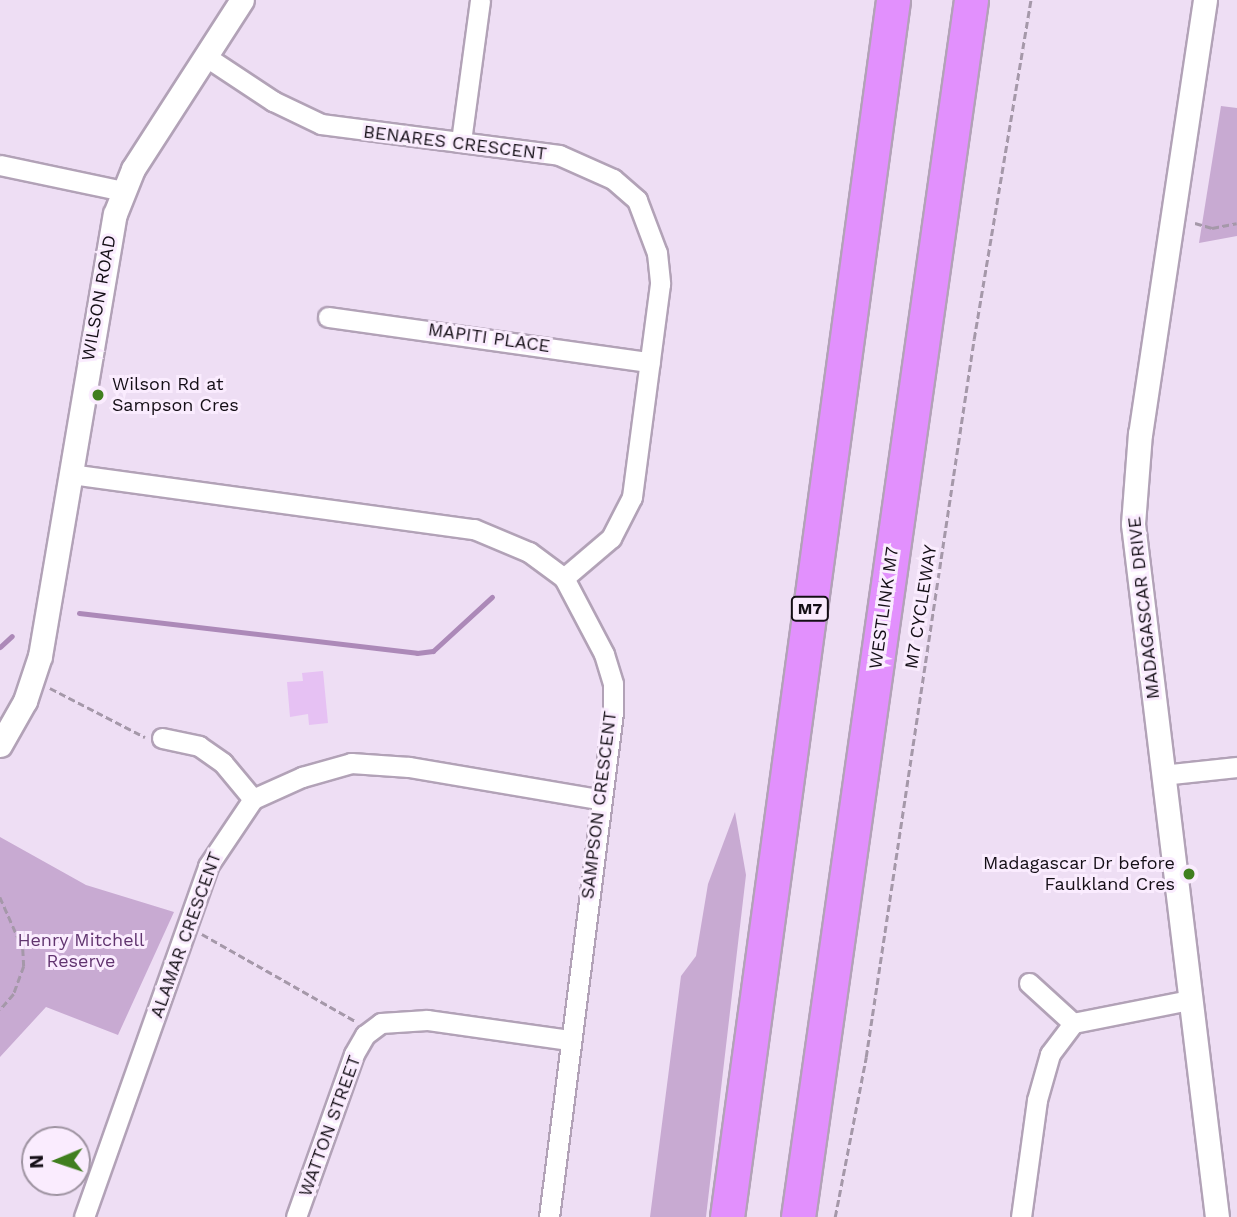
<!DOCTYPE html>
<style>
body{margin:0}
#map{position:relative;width:1237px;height:1217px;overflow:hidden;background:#eedef4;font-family:"Work Sans",sans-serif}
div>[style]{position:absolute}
.green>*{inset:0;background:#c8aad2}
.stream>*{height:5px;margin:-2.5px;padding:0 2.5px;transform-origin:2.5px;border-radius:2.5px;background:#ac89b8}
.building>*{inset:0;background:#e6c1f3}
.path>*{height:2.5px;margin-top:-1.25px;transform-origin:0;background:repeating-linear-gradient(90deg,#a598a9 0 7px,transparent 0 10.5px)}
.roads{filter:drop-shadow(2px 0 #b2a2b7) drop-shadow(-2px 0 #b2a2b7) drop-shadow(0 2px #b2a2b7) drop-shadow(0 -2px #b2a2b7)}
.minor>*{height:19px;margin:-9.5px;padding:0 9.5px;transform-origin:9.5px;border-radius:9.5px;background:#fff}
.tertiary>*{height:23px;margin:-11.5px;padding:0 11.5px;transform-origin:11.5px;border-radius:11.5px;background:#fff}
.motorway>*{height:33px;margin:-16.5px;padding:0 16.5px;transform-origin:16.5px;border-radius:16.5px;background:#e290fd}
.dots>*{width:19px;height:19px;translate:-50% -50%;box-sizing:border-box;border:4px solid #faecfe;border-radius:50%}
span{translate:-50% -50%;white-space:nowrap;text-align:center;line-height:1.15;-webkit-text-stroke:6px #faecfe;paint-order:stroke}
.shield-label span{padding:2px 5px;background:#faecfe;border:2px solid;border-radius:5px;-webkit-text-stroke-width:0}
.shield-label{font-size:16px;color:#140e16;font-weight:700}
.street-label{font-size:18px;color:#140e16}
.poi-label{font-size:18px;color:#140e16}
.left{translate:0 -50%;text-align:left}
.right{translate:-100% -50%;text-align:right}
.park-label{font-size:18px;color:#61346f}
.north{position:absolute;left:21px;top:1126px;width:70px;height:70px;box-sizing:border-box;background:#faecfe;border:2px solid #9e93a1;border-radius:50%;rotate:268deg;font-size:19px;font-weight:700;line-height:28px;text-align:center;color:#140e16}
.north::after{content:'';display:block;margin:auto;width:24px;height:32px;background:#407f1f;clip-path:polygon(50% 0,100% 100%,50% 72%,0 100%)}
</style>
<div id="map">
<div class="green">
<i style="clip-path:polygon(1221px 106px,1237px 108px,1237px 236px,1199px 243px)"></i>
<i style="clip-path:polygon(735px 812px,746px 875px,706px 1217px,650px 1217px,681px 976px,696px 956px,708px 884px)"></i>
<i style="clip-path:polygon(0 837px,86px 885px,174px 912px,118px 1035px,46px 1007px,0 1057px)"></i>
</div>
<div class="stream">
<i style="left:79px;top:613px;width:340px;rotate:6.7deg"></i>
<i style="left:417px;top:653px;width:16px;rotate:-7deg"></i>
<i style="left:433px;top:651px;width:80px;rotate:-42.5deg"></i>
<i style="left:0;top:647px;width:16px;rotate:-43deg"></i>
</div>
<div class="building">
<i style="clip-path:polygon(323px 671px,328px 723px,309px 725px,308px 714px,290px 717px,287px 682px,303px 681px,302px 673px)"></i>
</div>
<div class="path">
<i style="left:1195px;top:223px;width:18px;rotate:16deg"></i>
<i style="left:1212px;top:228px;width:25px;rotate:-11deg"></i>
<i style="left:50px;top:688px;width:107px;rotate:27.3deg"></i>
<i style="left:0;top:897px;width:57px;rotate:66.1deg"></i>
<i style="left:23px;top:949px;width:17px;rotate:87deg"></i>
<i style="left:24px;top:966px;width:30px;rotate:110deg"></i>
<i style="left:14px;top:994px;width:21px;rotate:131deg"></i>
<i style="left:202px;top:934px;width:176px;rotate:29.6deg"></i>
<i style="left:835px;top:1217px;width:163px;rotate:-79deg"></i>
<i style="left:866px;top:1057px;width:726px;rotate:-81.45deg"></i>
<i style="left:974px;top:339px;width:344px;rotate:-80.5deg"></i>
</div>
<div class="roads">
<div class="minor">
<i style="left:205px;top:56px;width:82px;rotate:33.5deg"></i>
<i style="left:273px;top:101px;width:53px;rotate:25.6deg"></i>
<i style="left:321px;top:124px;width:240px;rotate:7.4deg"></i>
<i style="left:559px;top:155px;width:59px;rotate:24deg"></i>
<i style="left:613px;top:179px;width:32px;rotate:41deg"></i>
<i style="left:637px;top:200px;width:57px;rotate:69.3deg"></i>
<i style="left:657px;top:253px;width:31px;rotate:84deg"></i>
<i style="left:660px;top:284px;width:215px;rotate:97.5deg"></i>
<i style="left:632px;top:497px;width:46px;rotate:117.1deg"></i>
<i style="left:611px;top:538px;width:62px;rotate:139.6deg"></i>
<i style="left:461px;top:141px;width:142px;rotate:-82.3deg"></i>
<i style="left:0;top:165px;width:126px;rotate:11.9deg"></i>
<i style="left:328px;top:317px;width:325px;rotate:8deg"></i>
<i style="left:70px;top:474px;width:408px;rotate:7.8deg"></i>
<i style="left:474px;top:529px;width:60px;rotate:22.7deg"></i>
<i style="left:529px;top:552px;width:44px;rotate:36.6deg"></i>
<i style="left:564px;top:578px;width:86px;rotate:62.2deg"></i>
<i style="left:604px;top:654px;width:31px;rotate:73deg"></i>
<i style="left:613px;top:684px;width:28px;rotate:90deg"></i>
<i style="left:613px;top:712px;width:509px;rotate:97.22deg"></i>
<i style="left:162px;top:738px;width:38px;rotate:12deg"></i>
<i style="left:199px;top:746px;width:29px;rotate:35deg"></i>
<i style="left:223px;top:763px;width:47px;rotate:50.2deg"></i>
<i style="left:1162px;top:775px;width:75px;rotate:-6.1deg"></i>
<i style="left:1029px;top:983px;width:59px;rotate:42.3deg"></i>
<i style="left:84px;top:1217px;width:372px;rotate:-70.5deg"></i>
<i style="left:208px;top:866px;width:81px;rotate:-56.1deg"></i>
<i style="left:253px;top:799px;width:54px;rotate:-24.2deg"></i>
<i style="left:302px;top:777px;width:51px;rotate:-15.9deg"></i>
<i style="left:351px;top:763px;width:58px;rotate:3.9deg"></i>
<i style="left:409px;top:767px;width:193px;rotate:9.6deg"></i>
<i style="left:296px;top:1217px;width:173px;rotate:-70.4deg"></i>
<i style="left:354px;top:1054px;width:22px;rotate:-60deg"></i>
<i style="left:365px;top:1035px;width:20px;rotate:-37deg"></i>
<i style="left:381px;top:1023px;width:46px;rotate:-3.7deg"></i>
<i style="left:427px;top:1020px;width:143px;rotate:8deg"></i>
<i style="left:1021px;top:1217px;width:118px;rotate:-82.2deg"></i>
<i style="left:1037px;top:1100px;width:48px;rotate:-74.2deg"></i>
<i style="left:1050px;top:1054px;width:39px;rotate:-53deg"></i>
<i style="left:1073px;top:1023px;width:118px;rotate:-11.2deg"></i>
</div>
<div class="tertiary">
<i style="left:1205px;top:0;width:438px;rotate:98.5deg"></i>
<i style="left:1140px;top:433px;width:91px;rotate:94.4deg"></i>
<i style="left:1133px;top:524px;width:698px;rotate:83.09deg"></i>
<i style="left:0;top:745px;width:51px;rotate:-60.4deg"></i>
<i style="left:25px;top:701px;width:47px;rotate:-71.6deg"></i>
<i style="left:40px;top:656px;width:448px;rotate:-80.4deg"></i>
<i style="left:115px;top:214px;width:48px;rotate:-68.2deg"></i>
<i style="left:133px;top:169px;width:201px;rotate:-57.2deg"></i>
</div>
<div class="motorway">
<i style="left:727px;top:1217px;width:1228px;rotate:-82.23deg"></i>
<i style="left:798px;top:1217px;width:1229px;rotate:-81.91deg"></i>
</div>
</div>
<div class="dots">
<i style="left:98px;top:395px;background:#407f1f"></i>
<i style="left:1189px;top:874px;background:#407f1f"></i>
</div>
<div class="shield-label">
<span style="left:810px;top:609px">M7</span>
</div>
<div class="street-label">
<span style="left:455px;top:143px;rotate:7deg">BENARES CRESCENT</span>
<span style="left:99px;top:298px;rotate:-80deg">WILSON ROAD</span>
<span style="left:489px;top:338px;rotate:8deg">MAPITI PLACE</span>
<span style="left:921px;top:607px;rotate:-81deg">M7 CYCLEWAY</span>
<span style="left:884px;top:608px;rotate:-82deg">WESTLINK M7</span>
<span style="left:1144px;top:608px;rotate:-96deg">MADAGASCAR DRIVE</span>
<span style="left:599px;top:805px;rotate:-83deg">SAMPSON CRESCENT</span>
<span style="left:186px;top:935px;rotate:-70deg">ALAMAR CRESCENT</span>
<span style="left:330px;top:1126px;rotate:-70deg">WATTON STREET</span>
</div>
<div class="poi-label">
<span class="left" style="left:112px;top:395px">Wilson Rd at<br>Sampson Cres</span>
<span class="right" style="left:1175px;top:874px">Madagascar Dr before<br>Faulkland Cres</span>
</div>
<div class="park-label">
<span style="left:81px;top:951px">Henry Mitchell<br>Reserve</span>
</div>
<div class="north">N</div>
</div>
